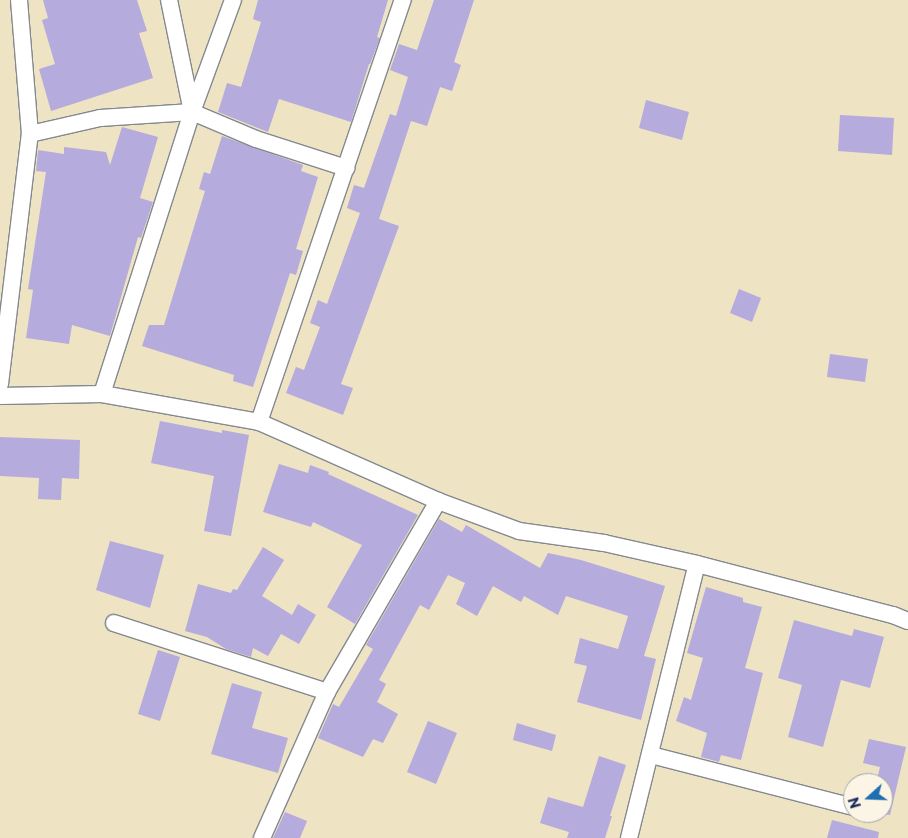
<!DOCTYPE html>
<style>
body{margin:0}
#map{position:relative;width:908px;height:838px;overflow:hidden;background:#eee3c3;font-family:"Playpen Sans",sans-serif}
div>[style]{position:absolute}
.building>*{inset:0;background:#b5abdc}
.roads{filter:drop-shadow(1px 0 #848990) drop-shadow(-1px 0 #848990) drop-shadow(0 1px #848990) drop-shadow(0 -1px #848990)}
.street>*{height:16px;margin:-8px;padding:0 8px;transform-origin:8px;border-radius:8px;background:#fff}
span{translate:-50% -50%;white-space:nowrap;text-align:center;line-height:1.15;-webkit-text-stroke:4px #fcf5e5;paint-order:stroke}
.north{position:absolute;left:843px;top:773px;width:50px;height:50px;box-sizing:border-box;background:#fcf5e5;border:1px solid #a2a6af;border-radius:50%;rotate:250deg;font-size:14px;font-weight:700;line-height:20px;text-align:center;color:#1b2f5e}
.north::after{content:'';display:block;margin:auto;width:18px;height:22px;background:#1f6fb2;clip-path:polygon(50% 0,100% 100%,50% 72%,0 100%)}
</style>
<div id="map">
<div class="building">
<i style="clip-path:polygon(43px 0,137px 0,147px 31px,139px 33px,153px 78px,51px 111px,39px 69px,55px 64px,42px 20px,48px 18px)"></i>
<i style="clip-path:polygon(258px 0,388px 0,377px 37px,380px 38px,370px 64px,369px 64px,351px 122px,279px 99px,268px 132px,218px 112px,227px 83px,241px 87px,261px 22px,253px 19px)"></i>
<i style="clip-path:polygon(434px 0,474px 0,454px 62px,461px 65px,452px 91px,440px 87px,427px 126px,411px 121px,379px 219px,399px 226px,341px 384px,353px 388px,343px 415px,286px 393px,296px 367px,304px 370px,320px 327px,310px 323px,318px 300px,327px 304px,360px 213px,347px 208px,354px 185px,364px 188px,390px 114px,396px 116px,408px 77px,390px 70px,399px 44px,417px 50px)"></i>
<i style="clip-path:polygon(646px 100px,689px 112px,682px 140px,639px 128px)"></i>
<i style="clip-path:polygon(840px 115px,894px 118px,892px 155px,838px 151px)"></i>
<i style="clip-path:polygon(122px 127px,158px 137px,140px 198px,153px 202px,141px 238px,138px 237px,110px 336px,72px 325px,69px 344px,26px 338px,33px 290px,28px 289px,46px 172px,36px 171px,38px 150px,64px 154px,64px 147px,106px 152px,110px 165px)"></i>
<i style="clip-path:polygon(222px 136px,303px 165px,301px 171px,318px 177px,296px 249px,303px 251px,296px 275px,290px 273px,253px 387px,233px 381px,234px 375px,142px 346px,149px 325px,164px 325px,205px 191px,199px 189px,204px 172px,210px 174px)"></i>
<i style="clip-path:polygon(739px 289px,761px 298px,752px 322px,730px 313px)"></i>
<i style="clip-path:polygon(830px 354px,868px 359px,865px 382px,827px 377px)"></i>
<i style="clip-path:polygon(160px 421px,222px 433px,222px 430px,249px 435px,231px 536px,204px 531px,214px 476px,151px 463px)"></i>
<i style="clip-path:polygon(0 437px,80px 440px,79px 479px,62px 478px,61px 500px,38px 499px,39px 478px,0 476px)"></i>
<i style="clip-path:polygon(279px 464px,308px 473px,310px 465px,329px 472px,328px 474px,418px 515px,355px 624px,327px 607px,362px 545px,313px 522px,311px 527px,263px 512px)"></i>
<i style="clip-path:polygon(439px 519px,462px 532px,466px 525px,540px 568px,548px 553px,581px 560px,665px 586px,644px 656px,656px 659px,641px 720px,577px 702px,587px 666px,574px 663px,580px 638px,618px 649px,628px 616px,566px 596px,558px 615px,524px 596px,521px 602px,493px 586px,477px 616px,456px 604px,465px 583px,448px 575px,429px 610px,420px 605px,379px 680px,386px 684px,377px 702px,398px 714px,383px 743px,373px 739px,363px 757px,318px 738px,333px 704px,339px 707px,373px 649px,366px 645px)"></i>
<i style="clip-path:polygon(110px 541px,164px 555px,150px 608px,96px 590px)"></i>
<i style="clip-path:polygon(263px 547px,284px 560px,262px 596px,292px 615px,298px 604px,316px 615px,299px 644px,281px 634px,268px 656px,253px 648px,251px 657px,226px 649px,207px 637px,185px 631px,198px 584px,231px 593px,233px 589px,237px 590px)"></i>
<i style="clip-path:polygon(706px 587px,743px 598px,743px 602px,762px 607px,745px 668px,763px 673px,741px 760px,721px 755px,719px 762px,701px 757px,707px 733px,676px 721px,684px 697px,691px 700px,703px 658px,687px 653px)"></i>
<i style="clip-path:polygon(794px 620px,852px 636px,854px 629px,884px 637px,870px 688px,841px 680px,823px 747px,788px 737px,802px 685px,778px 678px)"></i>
<i style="clip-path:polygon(158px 650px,180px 657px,160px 721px,138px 714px)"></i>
<i style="clip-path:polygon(232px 683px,262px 692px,252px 728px,288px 738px,278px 773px,211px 754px)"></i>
<i style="clip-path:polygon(428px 721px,457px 733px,436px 784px,407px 772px)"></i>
<i style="clip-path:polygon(517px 723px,556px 735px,552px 751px,513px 740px)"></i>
<i style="clip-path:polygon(869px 739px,906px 747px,890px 815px,883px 814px,883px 783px,876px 783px,880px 767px,863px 763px)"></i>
<i style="clip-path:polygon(599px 756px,626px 765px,610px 816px,612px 816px,605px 838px,567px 838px,569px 832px,540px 823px,548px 797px,583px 807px)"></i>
<i style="clip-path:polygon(285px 812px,307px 821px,300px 838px,273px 838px)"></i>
<i style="clip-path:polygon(832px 820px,879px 832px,878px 838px,827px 838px)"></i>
</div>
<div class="roads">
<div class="street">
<i style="left:169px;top:0;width:114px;rotate:78.4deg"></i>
<i style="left:30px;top:134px;width:72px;rotate:-12.9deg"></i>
<i style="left:100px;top:118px;width:92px;rotate:-3.7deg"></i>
<i style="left:192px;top:112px;width:69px;rotate:22.9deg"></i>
<i style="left:256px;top:139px;width:95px;rotate:17.9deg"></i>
<i style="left:0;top:384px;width:252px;rotate:-83.2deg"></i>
<i style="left:30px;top:134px;width:134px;rotate:-94.7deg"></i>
<i style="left:102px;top:394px;width:296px;rotate:-72.3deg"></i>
<i style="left:192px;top:112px;width:119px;rotate:-69.9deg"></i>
<i style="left:0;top:396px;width:102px;rotate:-1.1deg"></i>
<i style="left:102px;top:394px;width:159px;rotate:10.1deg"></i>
<i style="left:259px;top:422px;width:196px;rotate:23.8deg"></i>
<i style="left:438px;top:501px;width:86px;rotate:20.3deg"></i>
<i style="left:519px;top:531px;width:86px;rotate:8deg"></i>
<i style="left:604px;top:543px;width:95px;rotate:12.7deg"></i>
<i style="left:697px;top:564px;width:203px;rotate:14.6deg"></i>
<i style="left:893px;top:615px;width:16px;rotate:22deg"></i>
<i style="left:259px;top:422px;width:446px;rotate:-71.2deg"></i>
<i style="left:114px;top:623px;width:224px;rotate:17.9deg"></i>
<i style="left:651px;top:755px;width:209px;rotate:14.4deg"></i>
<i style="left:262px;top:838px;width:160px;rotate:-66deg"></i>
<i style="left:327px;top:692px;width:221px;rotate:-59.8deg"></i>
<i style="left:629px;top:838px;width:282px;rotate:-76.1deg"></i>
</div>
</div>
<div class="north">N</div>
</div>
